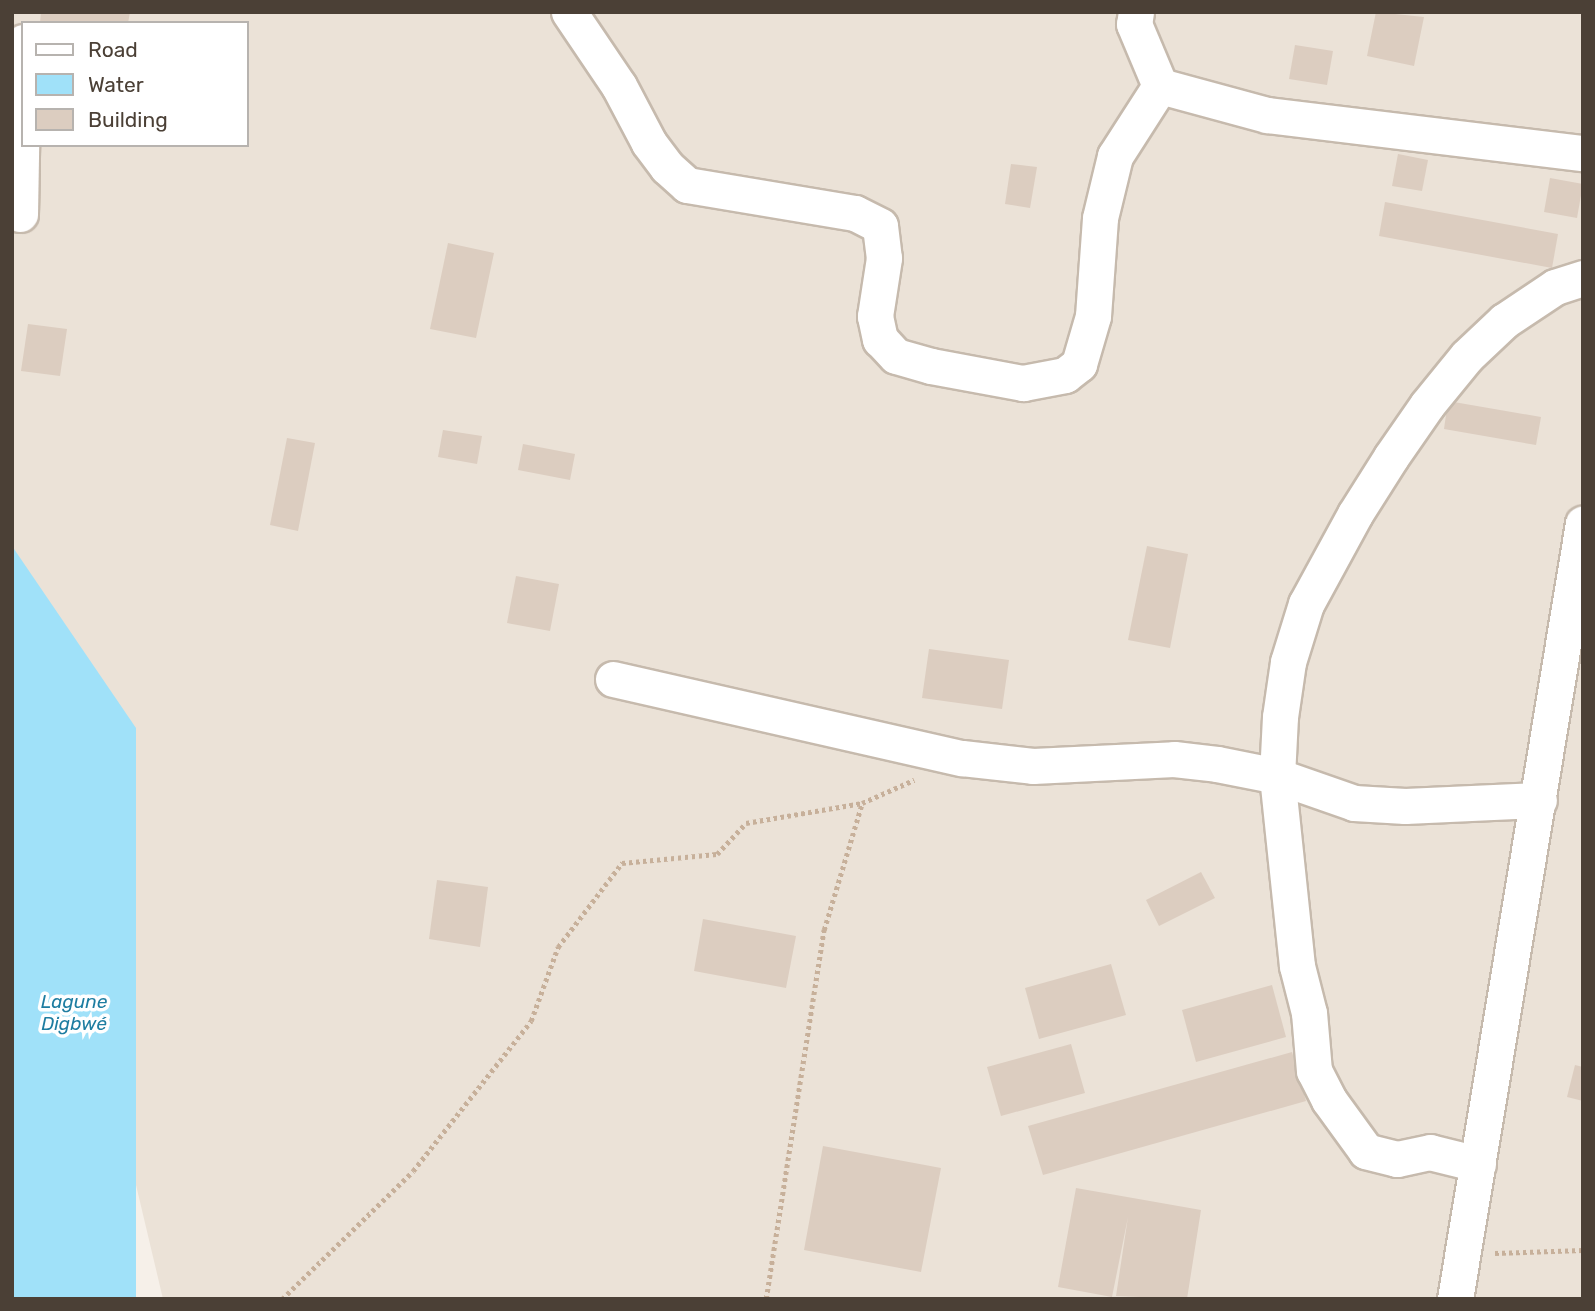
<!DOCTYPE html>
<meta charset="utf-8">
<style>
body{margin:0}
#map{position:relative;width:1595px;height:1311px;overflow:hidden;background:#f6f0e9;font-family:Rubik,sans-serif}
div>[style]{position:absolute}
.residential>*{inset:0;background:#ebe2d7}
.water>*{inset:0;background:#a0e1f9}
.building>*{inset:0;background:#dccdc0}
.path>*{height:4.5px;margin-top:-2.25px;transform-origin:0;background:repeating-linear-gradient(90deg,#c7b09a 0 3.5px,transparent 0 7px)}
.roads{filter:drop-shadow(2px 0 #c6baad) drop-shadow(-2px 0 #c6baad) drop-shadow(0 2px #c6baad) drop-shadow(0 -2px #c6baad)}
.street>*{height:35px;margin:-17.5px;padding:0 17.5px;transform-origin:17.5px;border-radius:17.5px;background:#fff}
span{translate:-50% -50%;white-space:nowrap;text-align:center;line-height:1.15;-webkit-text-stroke:7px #fff;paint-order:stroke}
.water-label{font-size:19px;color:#1e7da1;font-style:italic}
.frame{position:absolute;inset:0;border:14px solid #4b4036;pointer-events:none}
.legend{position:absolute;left:21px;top:21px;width:228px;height:126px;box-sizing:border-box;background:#fff;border:2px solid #b7b3af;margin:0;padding:9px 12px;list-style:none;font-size:21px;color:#4b4036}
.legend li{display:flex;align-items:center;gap:14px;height:35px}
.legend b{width:35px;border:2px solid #b7b3af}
</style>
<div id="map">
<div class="residential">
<i style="clip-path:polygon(evenodd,12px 12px,1583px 12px,1583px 1299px,163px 1299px,12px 661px,12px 12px,23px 23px,247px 23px,247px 145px,23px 145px,23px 23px)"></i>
</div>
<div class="water">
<i style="clip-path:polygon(12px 546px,136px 728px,136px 1299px,12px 1299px)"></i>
</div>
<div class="building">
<i style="clip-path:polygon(41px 12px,130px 12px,128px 23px,40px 23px)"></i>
<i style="clip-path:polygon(1376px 12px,1424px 17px,1414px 66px,1367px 56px)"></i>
<i style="clip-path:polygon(1295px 45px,1333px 51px,1327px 85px,1289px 79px)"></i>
<i style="clip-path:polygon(1398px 154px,1428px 160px,1422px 191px,1392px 186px)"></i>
<i style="clip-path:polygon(1011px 164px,1037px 167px,1030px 208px,1005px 204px)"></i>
<i style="clip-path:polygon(1550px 178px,1583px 184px,1577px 218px,1544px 212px)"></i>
<i style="clip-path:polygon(1385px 202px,1558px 234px,1552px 268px,1379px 236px)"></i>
<i style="clip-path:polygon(448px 243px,494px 253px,476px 338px,430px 329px)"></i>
<i style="clip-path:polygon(28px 324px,67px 329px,60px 376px,21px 371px)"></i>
<i style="clip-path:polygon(1448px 401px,1541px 417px,1536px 445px,1444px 429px)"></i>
<i style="clip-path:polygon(443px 430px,482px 436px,477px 464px,438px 457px)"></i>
<i style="clip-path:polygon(287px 438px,315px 443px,298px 531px,270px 525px)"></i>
<i style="clip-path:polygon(523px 444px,575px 454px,570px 480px,518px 470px)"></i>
<i style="clip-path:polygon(1147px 546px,1188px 554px,1170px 648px,1128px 640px)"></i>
<i style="clip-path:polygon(516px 576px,559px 584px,550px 631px,507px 623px)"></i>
<i style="clip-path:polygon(929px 649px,1009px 660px,1002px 709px,922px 698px)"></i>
<i style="clip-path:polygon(1201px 872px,1215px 898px,1159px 926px,1146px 900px)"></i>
<i style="clip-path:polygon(437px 880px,488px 887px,480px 947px,429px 939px)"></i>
<i style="clip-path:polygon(703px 919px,796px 936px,786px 988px,694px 971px)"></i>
<i style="clip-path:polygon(1111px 964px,1126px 1015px,1039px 1039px,1025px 988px)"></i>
<i style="clip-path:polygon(1272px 985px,1286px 1037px,1196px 1062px,1182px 1010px)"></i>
<i style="clip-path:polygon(1071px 1044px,1085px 1093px,1001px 1116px,987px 1067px)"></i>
<i style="clip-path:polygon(1292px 1052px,1306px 1101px,1043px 1175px,1028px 1126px)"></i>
<i style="clip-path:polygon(1575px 1065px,1583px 1067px,1583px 1101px,1567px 1097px)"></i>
<i style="clip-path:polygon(823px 1146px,941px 1168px,921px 1272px,804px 1250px)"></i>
<i style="clip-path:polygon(1076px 1188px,1201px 1210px,1187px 1299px,1116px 1296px,1128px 1217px,1112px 1297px,1058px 1287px)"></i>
</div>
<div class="path">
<i style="left:1495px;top:1253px;width:88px;rotate:-2deg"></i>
<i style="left:282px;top:1299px;width:183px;rotate:-44.3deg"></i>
<i style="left:413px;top:1171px;width:191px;rotate:-51.8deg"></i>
<i style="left:531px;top:1021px;width:79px;rotate:-70deg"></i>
<i style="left:558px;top:947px;width:106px;rotate:-52.7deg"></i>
<i style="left:622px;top:863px;width:95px;rotate:-5.4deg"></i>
<i style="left:717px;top:854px;width:42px;rotate:-46.9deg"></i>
<i style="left:746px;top:823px;width:118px;rotate:-9.8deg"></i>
<i style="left:862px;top:803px;width:57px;rotate:-23.9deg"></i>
<i style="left:766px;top:1299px;width:374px;rotate:-81.1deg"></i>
<i style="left:824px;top:930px;width:133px;rotate:-73.3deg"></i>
</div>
<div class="roads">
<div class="street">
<i style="left:569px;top:12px;width:89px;rotate:56deg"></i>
<i style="left:619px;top:86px;width:64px;rotate:62.2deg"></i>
<i style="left:649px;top:143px;width:30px;rotate:53deg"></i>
<i style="left:667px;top:167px;width:27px;rotate:42deg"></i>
<i style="left:687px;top:185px;width:170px;rotate:9.5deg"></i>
<i style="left:855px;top:213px;width:28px;rotate:27deg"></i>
<i style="left:880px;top:226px;width:32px;rotate:83deg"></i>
<i style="left:884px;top:258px;width:59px;rotate:98.8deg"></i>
<i style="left:875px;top:316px;width:24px;rotate:78deg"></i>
<i style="left:880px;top:339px;width:23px;rotate:47deg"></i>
<i style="left:896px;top:356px;width:36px;rotate:16deg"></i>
<i style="left:931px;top:366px;width:94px;rotate:10.5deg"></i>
<i style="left:1023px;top:383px;width:43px;rotate:-10.8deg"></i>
<i style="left:1065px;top:375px;width:18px;rotate:-38deg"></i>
<i style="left:1079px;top:364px;width:50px;rotate:-73.7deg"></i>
<i style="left:1093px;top:316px;width:98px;rotate:-85.9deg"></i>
<i style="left:1100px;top:218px;width:64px;rotate:-76.4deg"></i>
<i style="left:1115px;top:156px;width:83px;rotate:-57.3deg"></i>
<i style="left:1136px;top:12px;width:12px;rotate:99deg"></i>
<i style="left:1134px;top:24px;width:67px;rotate:67.2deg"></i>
<i style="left:1160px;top:86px;width:111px;rotate:15.2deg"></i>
<i style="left:1267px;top:115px;width:318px;rotate:6.9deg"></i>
<i style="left:20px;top:214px;width:172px;rotate:-89deg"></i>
<i style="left:613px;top:679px;width:358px;rotate:12.8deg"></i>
<i style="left:962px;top:758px;width:71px;rotate:6.4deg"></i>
<i style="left:1033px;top:766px;width:141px;rotate:-2.8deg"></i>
<i style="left:1174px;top:759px;width:43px;rotate:6.6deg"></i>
<i style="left:1217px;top:764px;width:61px;rotate:11.3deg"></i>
<i style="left:1277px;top:776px;width:82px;rotate:19.3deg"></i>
<i style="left:1354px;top:803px;width:51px;rotate:3.4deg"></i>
<i style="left:1405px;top:806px;width:134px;rotate:-2.6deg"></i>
<i style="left:1478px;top:1164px;width:49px;rotate:-166deg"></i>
<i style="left:1430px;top:1152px;width:34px;rotate:168deg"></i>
<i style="left:1397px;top:1159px;width:32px;rotate:-166deg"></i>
<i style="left:1366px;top:1151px;width:63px;rotate:-126deg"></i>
<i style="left:1329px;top:1100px;width:33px;rotate:-117deg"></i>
<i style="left:1314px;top:1071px;width:58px;rotate:-94.9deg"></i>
<i style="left:1309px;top:1013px;width:49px;rotate:-104.3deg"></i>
<i style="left:1297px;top:966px;width:191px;rotate:-96deg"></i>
<i style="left:1277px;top:776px;width:59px;rotate:-87.1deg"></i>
<i style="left:1280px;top:717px;width:56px;rotate:-81.7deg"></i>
<i style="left:1288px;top:662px;width:61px;rotate:-72.8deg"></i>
<i style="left:1306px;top:604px;width:102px;rotate:-61.4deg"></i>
<i style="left:1355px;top:514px;width:67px;rotate:-57.7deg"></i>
<i style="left:1391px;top:457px;width:63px;rotate:-55.3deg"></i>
<i style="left:1427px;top:405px;width:63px;rotate:-50.8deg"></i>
<i style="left:1467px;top:356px;width:51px;rotate:-43.4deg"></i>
<i style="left:1504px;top:321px;width:61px;rotate:-33.7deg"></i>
<i style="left:1555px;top:287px;width:29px;rotate:-18deg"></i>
<i style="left:1455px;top:1299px;width:786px;rotate:-80.63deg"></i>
</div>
</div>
<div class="water-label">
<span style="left:74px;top:1013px">Lagune<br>Digbwé</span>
</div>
<div class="frame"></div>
<ul class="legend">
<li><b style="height:9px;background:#fff"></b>Road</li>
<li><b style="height:19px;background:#a0e1f9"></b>Water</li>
<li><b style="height:19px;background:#dccdc0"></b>Building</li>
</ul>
</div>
